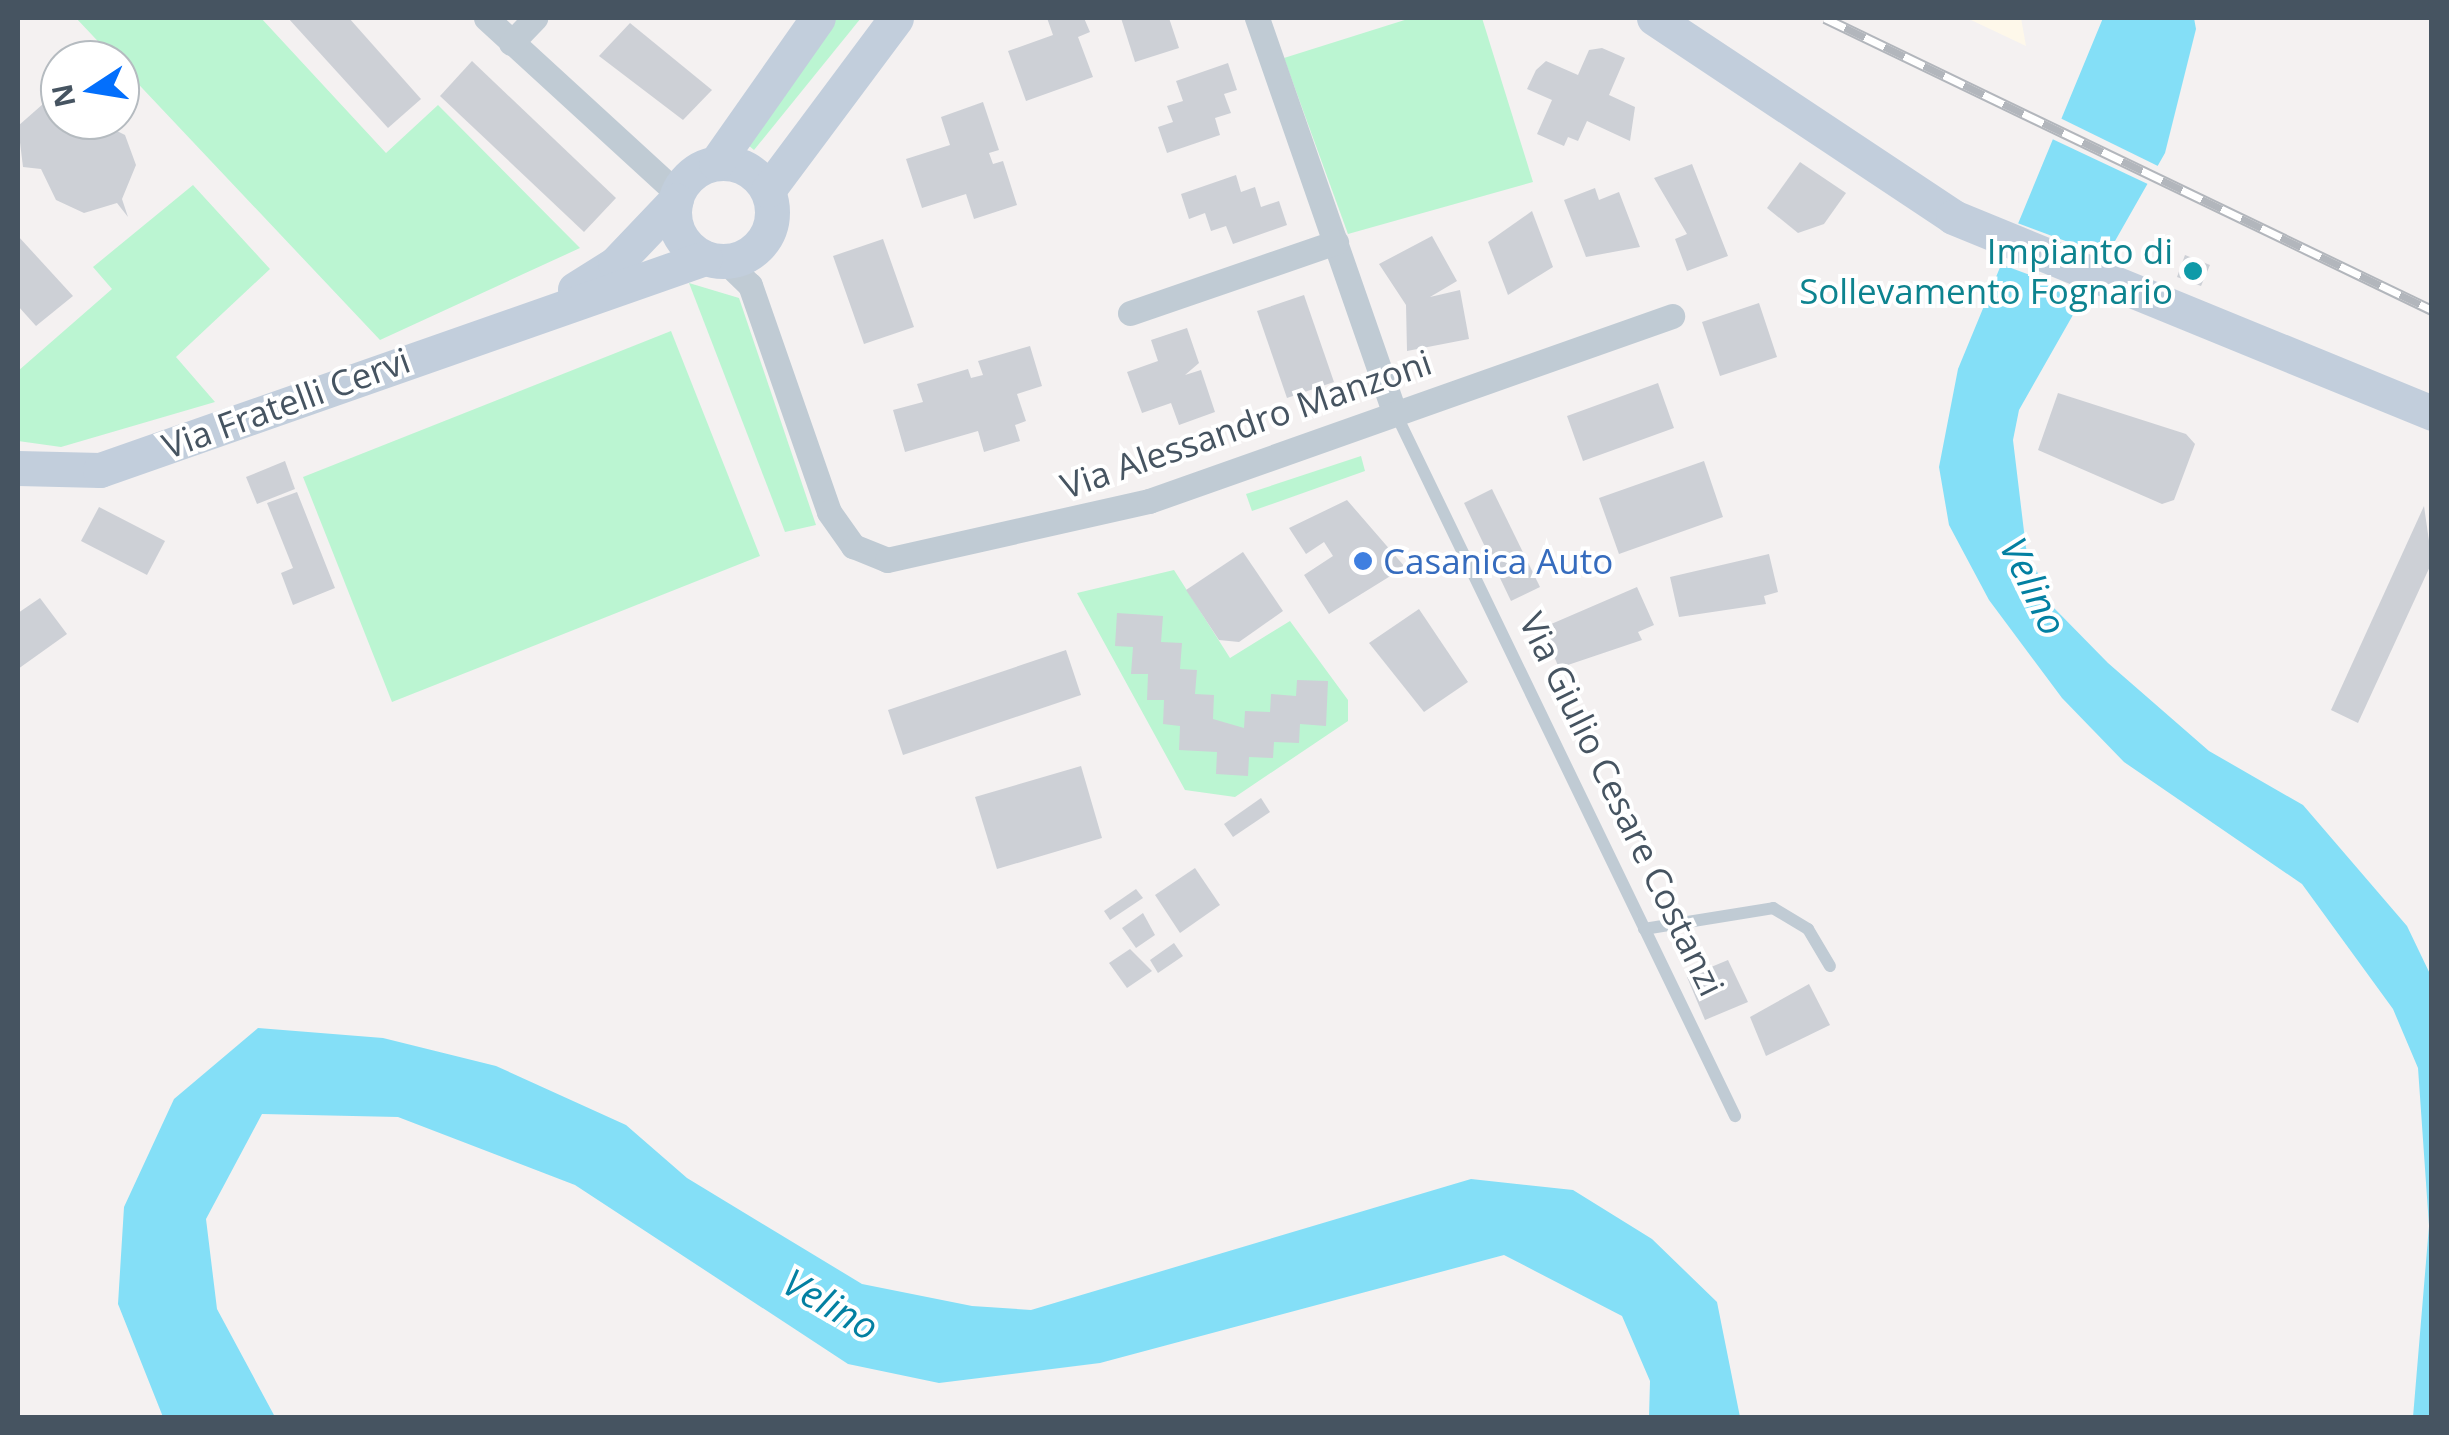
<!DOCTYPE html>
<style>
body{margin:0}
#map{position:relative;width:2449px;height:1435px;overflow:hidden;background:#f4f1f1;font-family:"Open Sans",sans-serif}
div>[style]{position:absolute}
.commercial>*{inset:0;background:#fef8ea}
.green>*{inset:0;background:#bbf5d2}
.water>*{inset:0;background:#84dff7}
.pier>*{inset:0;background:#f4f1f1}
.building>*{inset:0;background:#cdd0d6}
.lane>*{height:12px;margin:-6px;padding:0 6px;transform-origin:6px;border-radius:6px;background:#c0cbd4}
.street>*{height:25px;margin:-12.5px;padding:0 12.5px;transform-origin:12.5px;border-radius:12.5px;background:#c0cbd4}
.secondary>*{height:35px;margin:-17.5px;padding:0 17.5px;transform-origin:17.5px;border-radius:17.5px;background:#c2cedc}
.secondary>.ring{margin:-17.5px;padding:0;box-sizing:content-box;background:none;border:35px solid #c2cedc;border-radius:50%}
.rail>*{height:11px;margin-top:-5.5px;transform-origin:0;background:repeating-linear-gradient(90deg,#fff 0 22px,#b2b6bc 0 44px);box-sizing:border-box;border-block:2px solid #b2b6bc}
.dots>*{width:28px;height:28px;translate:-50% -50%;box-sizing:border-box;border:5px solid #fff;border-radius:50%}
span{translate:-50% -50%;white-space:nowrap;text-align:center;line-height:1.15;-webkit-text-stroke:8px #fff;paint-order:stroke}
.culture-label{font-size:35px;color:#0d838f}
.right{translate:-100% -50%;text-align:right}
.street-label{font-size:35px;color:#465461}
.shop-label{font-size:35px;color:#366cbe}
.left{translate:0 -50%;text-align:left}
.water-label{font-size:38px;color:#0380a2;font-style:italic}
.frame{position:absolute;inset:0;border:20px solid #465461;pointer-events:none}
.north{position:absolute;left:40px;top:40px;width:100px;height:100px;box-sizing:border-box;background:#fff;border:2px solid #b5bbc0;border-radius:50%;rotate:258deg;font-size:28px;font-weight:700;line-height:40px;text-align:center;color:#465461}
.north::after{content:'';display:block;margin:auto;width:35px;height:45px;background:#036ffc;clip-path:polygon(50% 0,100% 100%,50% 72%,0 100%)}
</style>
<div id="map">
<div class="commercial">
<i style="clip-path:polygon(1966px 18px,2021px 18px,2026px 46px,1971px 20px)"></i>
</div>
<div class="green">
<i style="clip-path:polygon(76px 18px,261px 18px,386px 153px,438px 105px,580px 248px,380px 340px)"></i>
<i style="clip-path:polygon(827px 18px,861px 18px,754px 150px,748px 145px)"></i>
<i style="clip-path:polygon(1411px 18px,1482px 18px,1533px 182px,1348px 234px,1284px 58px)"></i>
<i style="clip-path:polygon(193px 185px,270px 269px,176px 357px,215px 402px,61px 447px,18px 441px,18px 371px,112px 289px,93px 267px)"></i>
<i style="clip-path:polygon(689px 283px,739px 298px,816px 525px,785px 532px)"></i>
<i style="clip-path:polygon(671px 331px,760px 556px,392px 702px,303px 477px)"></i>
<i style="clip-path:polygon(1361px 456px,1365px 471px,1252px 511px,1246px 494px)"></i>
<i style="clip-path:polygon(1174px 570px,1230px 658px,1290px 621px,1348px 700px,1348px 721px,1235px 797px,1185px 790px,1077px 593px)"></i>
</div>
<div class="water">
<i style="clip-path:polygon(2103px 18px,2194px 18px,2196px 29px,2165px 153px,2019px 410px,2013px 440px,2026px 548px,2054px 608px,2108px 663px,2209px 751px,2303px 805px,2407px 926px,2431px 976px,2431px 1417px,2413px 1417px,2429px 1226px,2418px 1068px,2393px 1009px,2302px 884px,2124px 762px,2062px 698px,1989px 600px,1949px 525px,1939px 467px,1958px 369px)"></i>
<i style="clip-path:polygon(258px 1028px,383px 1038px,496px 1066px,626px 1125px,687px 1178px,862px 1284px,972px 1306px,1031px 1310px,1471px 1179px,1573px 1190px,1652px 1239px,1717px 1302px,1740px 1417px,1649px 1417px,1650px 1381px,1622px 1316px,1504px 1255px,1100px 1363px,939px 1383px,848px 1364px,575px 1185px,398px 1117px,262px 1114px,206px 1219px,217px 1309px,275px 1417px,163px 1417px,118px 1304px,124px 1207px,174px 1099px)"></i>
</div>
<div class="pier">
<i style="clip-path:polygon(2058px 117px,2162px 168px,2152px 186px,2048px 137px)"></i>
<i style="clip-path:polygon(2012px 221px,2111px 258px,2089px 297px,1995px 262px)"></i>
</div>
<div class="building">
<i style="clip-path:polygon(288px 18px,349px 18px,421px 99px,388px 128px)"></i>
<i style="clip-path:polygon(1047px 18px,1084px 18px,1090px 32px,1078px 37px,1093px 77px,1026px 101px,1008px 51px,1053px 35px)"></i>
<i style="clip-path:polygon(1121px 18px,1169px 18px,1179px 48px,1135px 62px)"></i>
<i style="clip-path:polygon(630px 23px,712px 90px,683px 120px,599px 56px)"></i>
<i style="clip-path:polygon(1602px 48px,1625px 58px,1609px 95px,1635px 107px,1630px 141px,1587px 121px,1578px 141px,1568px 137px,1564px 146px,1537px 134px,1552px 100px,1527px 89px,1536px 70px,1546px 61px,1578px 75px,1589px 50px)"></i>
<i style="clip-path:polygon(472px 61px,616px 198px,584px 232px,440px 96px)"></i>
<i style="clip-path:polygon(1228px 63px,1237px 90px,1224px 94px,1231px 113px,1215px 118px,1220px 135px,1167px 153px,1158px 127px,1173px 122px,1167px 106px,1183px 101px,1176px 81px)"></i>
<i style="clip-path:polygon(60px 89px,60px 120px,95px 120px,125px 135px,136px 165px,122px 199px,128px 217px,117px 203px,84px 213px,56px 200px,41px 169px,23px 167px,18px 126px)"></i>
<i style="clip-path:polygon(983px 102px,999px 150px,989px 153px,993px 164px,1003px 161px,1017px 205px,974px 219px,966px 194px,922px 208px,906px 159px,950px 145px,941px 117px)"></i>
<i style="clip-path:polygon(1800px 162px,1846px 193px,1824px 224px,1798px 233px,1767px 208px)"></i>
<i style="clip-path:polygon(1692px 164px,1728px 256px,1687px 271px,1675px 239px,1687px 234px,1654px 178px)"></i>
<i style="clip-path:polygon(1236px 175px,1241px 192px,1255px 187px,1261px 207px,1279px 201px,1287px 225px,1233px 244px,1226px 226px,1211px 231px,1205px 213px,1189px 219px,1181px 194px)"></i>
<i style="clip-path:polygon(1595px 188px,1599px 200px,1619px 192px,1640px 247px,1586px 257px,1564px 200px)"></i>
<i style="clip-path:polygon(1532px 211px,1553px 267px,1508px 295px,1488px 242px)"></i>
<i style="clip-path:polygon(18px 236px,73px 296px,36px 326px,18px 306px)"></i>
<i style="clip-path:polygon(1432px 236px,1457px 281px,1430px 297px,1460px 290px,1469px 339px,1407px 351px,1406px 305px,1379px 264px)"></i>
<i style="clip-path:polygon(883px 239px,914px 327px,864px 344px,833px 256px)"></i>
<i style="clip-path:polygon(2185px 255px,2210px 265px,2201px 286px,2177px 277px)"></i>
<i style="clip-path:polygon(1304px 295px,1334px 382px,1287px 398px,1257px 311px)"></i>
<i style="clip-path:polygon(1759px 303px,1777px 357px,1720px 376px,1702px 322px)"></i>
<i style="clip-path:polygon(1187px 328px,1199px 363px,1185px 375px,1201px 370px,1215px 412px,1179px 425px,1171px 403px,1142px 413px,1127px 372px,1158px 361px,1151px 340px)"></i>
<i style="clip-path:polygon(1030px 346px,1042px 386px,1017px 394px,1026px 421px,1015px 425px,1020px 441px,984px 452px,978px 431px,905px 452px,893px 410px,923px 402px,917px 384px,968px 369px,971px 378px,983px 375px,978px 361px)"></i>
<i style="clip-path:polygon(1658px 383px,1674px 428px,1583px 461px,1567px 416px)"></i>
<i style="clip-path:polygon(2058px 393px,2186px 434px,2195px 444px,2174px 500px,2162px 504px,2038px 450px)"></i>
<i style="clip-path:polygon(285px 461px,295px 489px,257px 504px,246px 477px)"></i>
<i style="clip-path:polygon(1704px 461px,1723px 517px,1619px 554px,1599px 498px)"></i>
<i style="clip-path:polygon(1492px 489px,1540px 587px,1511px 601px,1464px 503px)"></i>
<i style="clip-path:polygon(297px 492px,335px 588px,293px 605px,281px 573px,293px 568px,267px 503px)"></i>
<i style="clip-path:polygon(1347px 500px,1405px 567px,1329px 614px,1304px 575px,1333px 556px,1324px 542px,1306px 554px,1289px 528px)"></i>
<i style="clip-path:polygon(2424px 506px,2432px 562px,2358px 723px,2331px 710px)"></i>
<i style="clip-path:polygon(99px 507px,165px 541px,147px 575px,81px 541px)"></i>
<i style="clip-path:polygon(1243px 552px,1283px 611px,1239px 642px,1219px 640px,1186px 590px)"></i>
<i style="clip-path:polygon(1769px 554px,1778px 592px,1764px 596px,1766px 604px,1679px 617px,1670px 577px)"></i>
<i style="clip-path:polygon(1637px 587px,1654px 625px,1638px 632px,1642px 640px,1559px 668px,1542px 628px)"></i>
<i style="clip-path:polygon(40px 598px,67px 634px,18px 669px,18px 613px)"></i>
<i style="clip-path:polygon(1419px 609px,1468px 682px,1424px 712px,1369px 643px)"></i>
<i style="clip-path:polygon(1117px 613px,1163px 616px,1161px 642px,1182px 643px,1180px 669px,1197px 670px,1195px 694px,1214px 695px,1213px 719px,1244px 728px,1245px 711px,1270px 712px,1271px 694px,1296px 696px,1297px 680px,1328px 681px,1326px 726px,1300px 724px,1299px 743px,1274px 742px,1273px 758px,1249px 757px,1248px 776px,1216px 774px,1217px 752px,1179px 750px,1180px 726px,1163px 724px,1164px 700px,1147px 700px,1148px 674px,1131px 674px,1133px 647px,1115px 646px)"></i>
<i style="clip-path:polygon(1066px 650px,1081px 695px,903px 755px,888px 710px)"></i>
<i style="clip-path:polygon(1081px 766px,1102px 838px,997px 869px,975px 797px)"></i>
<i style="clip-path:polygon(1261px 798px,1270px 812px,1233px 837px,1224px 824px)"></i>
<i style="clip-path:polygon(1195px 868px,1220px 905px,1180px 933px,1155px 895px)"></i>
<i style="clip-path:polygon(1136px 889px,1143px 898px,1110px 920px,1104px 911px)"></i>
<i style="clip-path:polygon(1143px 913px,1155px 935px,1136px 948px,1122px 928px)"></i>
<i style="clip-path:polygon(1174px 943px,1183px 956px,1158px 973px,1150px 960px)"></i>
<i style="clip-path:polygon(1130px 949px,1152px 971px,1127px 988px,1109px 963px)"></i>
<i style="clip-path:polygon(1728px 960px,1748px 1002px,1705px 1020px,1687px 977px)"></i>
<i style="clip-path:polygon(1809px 984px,1830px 1025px,1766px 1056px,1750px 1017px)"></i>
</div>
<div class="lane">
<i style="left:1395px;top:412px;width:782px;rotate:64.22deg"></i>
<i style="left:1644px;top:929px;width:131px;rotate:-9.2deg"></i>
<i style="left:1773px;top:908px;width:41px;rotate:31deg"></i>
<i style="left:1808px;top:929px;width:43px;rotate:59.3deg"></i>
</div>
<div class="street">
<i style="left:486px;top:18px;width:259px;rotate:42.5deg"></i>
<i style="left:1257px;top:18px;width:416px;rotate:70.8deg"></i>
<i style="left:511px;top:43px;width:35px;rotate:-46deg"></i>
<i style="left:726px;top:262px;width:33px;rotate:44deg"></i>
<i style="left:750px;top:285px;width:240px;rotate:70.8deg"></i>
<i style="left:829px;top:512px;width:42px;rotate:54.8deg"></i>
<i style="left:853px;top:546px;width:37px;rotate:22deg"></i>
<i style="left:887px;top:560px;width:269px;rotate:-12.7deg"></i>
<i style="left:1149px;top:501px;width:555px;rotate:-19.48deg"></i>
<i style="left:1130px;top:313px;width:218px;rotate:-19deg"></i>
</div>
<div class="secondary">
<i style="left:1654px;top:18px;width:359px;rotate:33.6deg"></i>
<i style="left:1953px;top:217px;width:518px;rotate:22.25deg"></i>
<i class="ring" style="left:674px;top:163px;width:63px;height:63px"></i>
<i style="left:716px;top:163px;width:177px;rotate:-54.9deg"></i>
<i style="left:768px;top:190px;width:214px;rotate:-53.3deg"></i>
<i style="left:575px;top:289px;width:47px;rotate:-32deg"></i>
<i style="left:615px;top:264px;width:88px;rotate:-46.4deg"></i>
<i style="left:18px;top:468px;width:82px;rotate:1.4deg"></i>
<i style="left:100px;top:470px;width:641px;rotate:-19.31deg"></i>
</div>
<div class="rail">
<i style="left:1825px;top:18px;width:674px;rotate:25.69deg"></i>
</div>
<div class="dots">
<i style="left:2193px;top:271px;background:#0f9aa8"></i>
<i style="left:1363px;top:561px;background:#3f7fe0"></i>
</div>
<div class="culture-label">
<span class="right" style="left:2173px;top:271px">Impianto di<br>Sollevamento Fognario</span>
</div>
<div class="street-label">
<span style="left:286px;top:403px;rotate:-20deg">Via Fratelli Cervi</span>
<span style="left:1246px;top:424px;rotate:-19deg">Via Alessandro Manzoni</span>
<span style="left:1622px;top:804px;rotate:64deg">Via Giulio Cesare Costanzi</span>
</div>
<div class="shop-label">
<span class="left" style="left:1383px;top:561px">Casanica Auto</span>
</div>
<div class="water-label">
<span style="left:2034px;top:586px;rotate:64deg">Velino</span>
<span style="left:831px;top:1304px;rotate:30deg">Velino</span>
</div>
<div class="frame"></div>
<div class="north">N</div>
</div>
